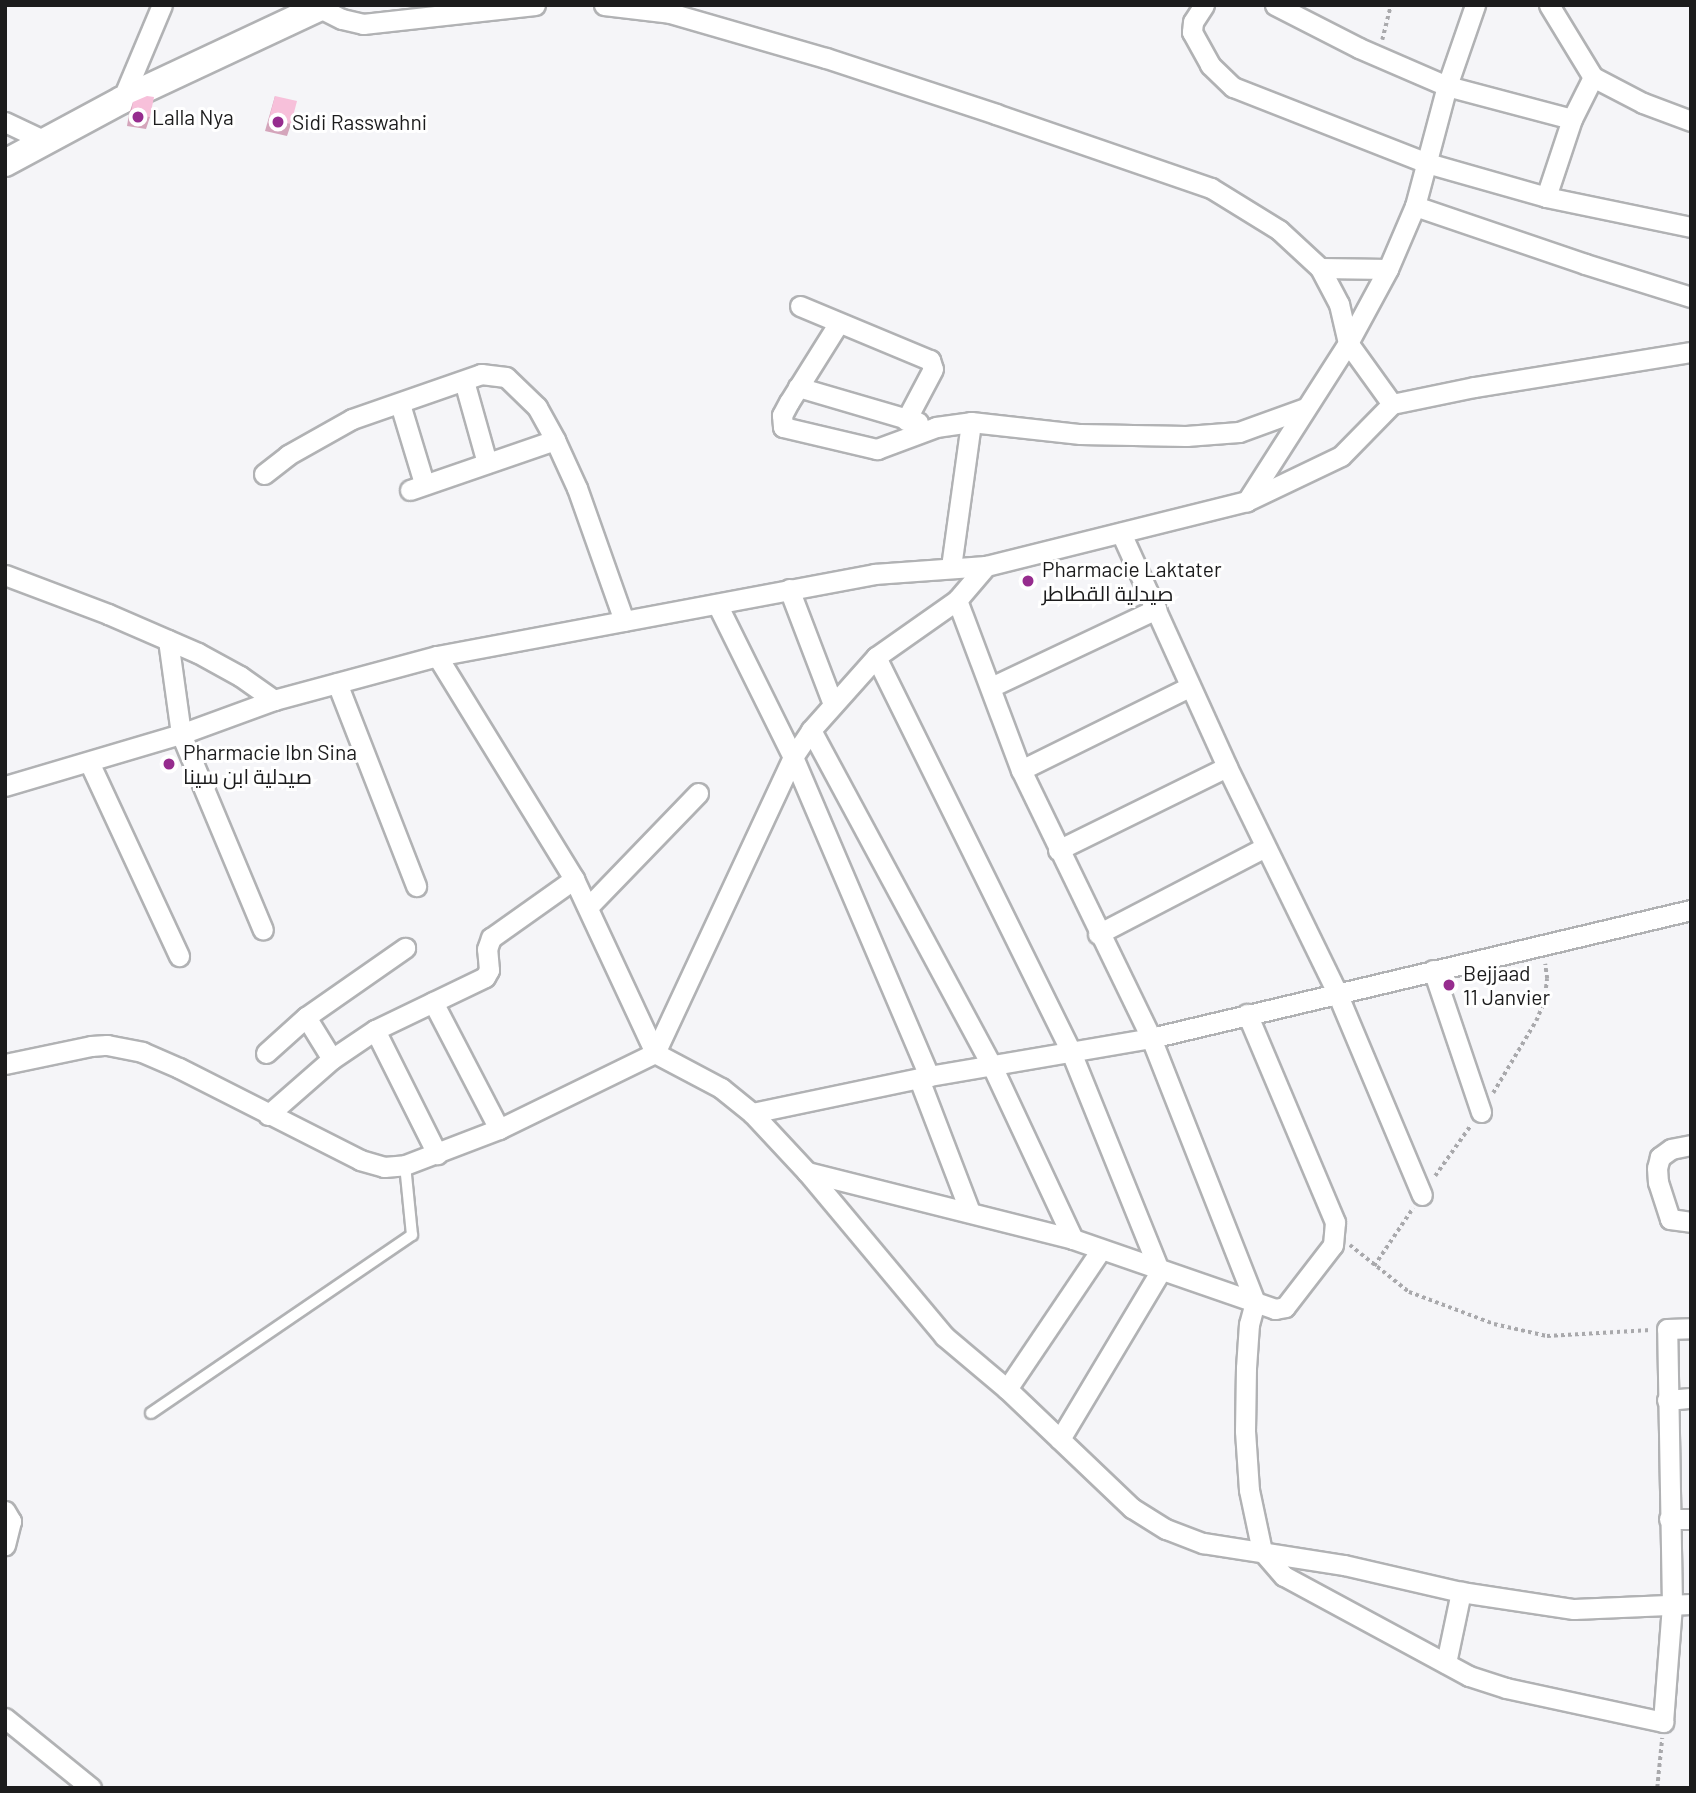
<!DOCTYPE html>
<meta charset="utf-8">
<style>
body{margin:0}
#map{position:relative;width:1696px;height:1793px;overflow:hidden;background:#f5f5f8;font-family:Barlow,Cairo,sans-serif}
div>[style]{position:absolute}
.path>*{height:3.5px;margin-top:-1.75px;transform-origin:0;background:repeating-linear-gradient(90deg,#a9a9ac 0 3.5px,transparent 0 7px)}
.roads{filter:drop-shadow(2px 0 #b1b2b4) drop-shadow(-2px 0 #b1b2b4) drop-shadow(0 2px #b1b2b4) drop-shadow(0 -2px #b1b2b4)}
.lane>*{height:10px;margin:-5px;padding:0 5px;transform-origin:5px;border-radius:5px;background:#fff}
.street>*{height:19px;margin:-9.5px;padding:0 9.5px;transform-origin:9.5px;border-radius:9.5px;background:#fff}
.secondary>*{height:26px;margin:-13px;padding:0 13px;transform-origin:13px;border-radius:13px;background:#fff}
.wall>*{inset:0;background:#d4a5bb}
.building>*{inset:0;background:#f7c0da}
.dots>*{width:19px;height:19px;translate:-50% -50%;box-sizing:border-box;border:4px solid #fff;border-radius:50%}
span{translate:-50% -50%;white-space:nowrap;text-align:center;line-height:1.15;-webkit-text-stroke:6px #fff;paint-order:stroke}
.poi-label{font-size:21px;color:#1c1c1d}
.left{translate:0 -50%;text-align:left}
.frame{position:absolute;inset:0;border:7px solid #1c1c1d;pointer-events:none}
</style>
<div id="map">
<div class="path">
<i style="left:1382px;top:40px;width:36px;rotate:-76deg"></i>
<i style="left:1493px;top:1093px;width:84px;rotate:-59.2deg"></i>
<i style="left:1536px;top:1021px;width:21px;rotate:-67deg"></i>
<i style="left:1544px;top:1002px;width:23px;rotate:-83deg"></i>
<i style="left:1547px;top:979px;width:15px;rotate:-98deg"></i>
<i style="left:1435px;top:1176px;width:62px;rotate:-54.8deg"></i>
<i style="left:1350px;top:1245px;width:75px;rotate:38.5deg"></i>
<i style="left:1409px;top:1292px;width:91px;rotate:20.6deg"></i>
<i style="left:1494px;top:1324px;width:54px;rotate:12.8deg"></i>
<i style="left:1547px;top:1336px;width:104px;rotate:-3.3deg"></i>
<i style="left:1374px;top:1266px;width:70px;rotate:-56.1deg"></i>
<i style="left:1657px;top:1788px;width:50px;rotate:-84.3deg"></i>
</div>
<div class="roads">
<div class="lane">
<i style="left:151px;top:1413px;width:316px;rotate:-34.3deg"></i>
<i style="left:412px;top:1235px;width:70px;rotate:-95.7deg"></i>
</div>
<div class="street">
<i style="left:314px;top:5px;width:31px;rotate:27deg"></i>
<i style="left:342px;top:19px;width:22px;rotate:13deg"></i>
<i style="left:363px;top:24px;width:173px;rotate:-6.3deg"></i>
<i style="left:604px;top:5px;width:66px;rotate:6.9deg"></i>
<i style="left:670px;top:13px;width:162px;rotate:16.1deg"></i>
<i style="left:826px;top:58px;width:179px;rotate:18.2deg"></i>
<i style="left:996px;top:114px;width:227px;rotate:19deg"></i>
<i style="left:1211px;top:188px;width:80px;rotate:31.7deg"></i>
<i style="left:1279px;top:230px;width:56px;rotate:42.8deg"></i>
<i style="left:1320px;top:268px;width:41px;rotate:62.2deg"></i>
<i style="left:1339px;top:304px;width:40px;rotate:77deg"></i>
<i style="left:1348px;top:343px;width:188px;rotate:122.6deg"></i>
<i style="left:1204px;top:5px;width:20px;rotate:123deg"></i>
<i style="left:1193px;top:22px;width:10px;rotate:96deg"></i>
<i style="left:1192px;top:32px;width:38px;rotate:61deg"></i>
<i style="left:1210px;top:65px;width:32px;rotate:44deg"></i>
<i style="left:1233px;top:87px;width:208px;rotate:21.4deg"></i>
<i style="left:1427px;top:163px;width:124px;rotate:15.9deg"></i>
<i style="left:1546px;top:197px;width:148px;rotate:11.7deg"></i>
<i style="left:1275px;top:5px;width:94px;rotate:27.1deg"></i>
<i style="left:1359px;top:48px;width:96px;rotate:23.4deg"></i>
<i style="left:1447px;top:86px;width:129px;rotate:14.8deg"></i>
<i style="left:1549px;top:5px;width:84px;rotate:58.6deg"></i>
<i style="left:1593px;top:77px;width:56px;rotate:27.5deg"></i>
<i style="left:1643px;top:103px;width:51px;rotate:20.6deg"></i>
<i style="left:122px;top:100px;width:103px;rotate:-67.2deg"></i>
<i style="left:5px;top:122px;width:44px;rotate:25.4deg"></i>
<i style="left:1546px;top:197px;width:82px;rotate:-71.6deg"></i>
<i style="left:1572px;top:119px;width:47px;rotate:-63.4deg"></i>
<i style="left:1415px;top:206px;width:180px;rotate:18.8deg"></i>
<i style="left:1585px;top:264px;width:111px;rotate:17.3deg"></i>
<i style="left:1320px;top:268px;width:68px;rotate:0.8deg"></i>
<i style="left:800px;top:306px;width:141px;rotate:22.6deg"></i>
<i style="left:930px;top:360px;width:9px;rotate:72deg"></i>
<i style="left:933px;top:369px;width:58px;rotate:117.9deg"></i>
<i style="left:838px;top:324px;width:92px;rotate:122.1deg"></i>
<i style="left:789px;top:402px;width:15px;rotate:118deg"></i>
<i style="left:782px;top:415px;width:12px;rotate:85deg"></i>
<i style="left:783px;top:427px;width:97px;rotate:13.2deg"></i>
<i style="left:877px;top:449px;width:63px;rotate:-20.4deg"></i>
<i style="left:936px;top:427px;width:35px;rotate:-8deg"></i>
<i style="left:971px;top:422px;width:110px;rotate:6.3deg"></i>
<i style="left:1080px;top:434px;width:106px;rotate:1.1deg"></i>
<i style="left:1186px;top:436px;width:53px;rotate:-4.3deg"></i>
<i style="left:1239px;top:432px;width:70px;rotate:-20deg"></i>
<i style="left:464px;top:381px;width:85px;rotate:74.3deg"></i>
<i style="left:798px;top:387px;width:125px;rotate:16.3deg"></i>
<i style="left:400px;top:404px;width:83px;rotate:73.1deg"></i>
<i style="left:1392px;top:404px;width:75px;rotate:-125.8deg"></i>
<i style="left:1348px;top:343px;width:84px;rotate:-61.6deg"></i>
<i style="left:1388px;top:269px;width:69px;rotate:-66.8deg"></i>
<i style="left:1415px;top:206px;width:124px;rotate:-75.1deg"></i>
<i style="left:1447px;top:86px;width:86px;rotate:-70.9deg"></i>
<i style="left:264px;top:474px;width:31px;rotate:-38deg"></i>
<i style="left:288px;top:455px;width:73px;rotate:-29.4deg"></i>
<i style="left:352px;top:419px;width:137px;rotate:-19.2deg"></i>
<i style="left:481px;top:374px;width:25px;rotate:7deg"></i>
<i style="left:506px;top:377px;width:43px;rotate:44.1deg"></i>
<i style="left:537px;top:407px;width:38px;rotate:61deg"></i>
<i style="left:555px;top:440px;width:53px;rotate:65.4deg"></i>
<i style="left:577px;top:488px;width:141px;rotate:70.5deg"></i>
<i style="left:410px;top:490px;width:153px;rotate:-19deg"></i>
<i style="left:1121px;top:533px;width:257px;rotate:65.6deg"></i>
<i style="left:1227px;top:767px;width:251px;rotate:64deg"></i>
<i style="left:1337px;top:993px;width:219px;rotate:67.2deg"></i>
<i style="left:951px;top:567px;width:146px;rotate:-82.1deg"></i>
<i style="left:5px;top:575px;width:110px;rotate:20.7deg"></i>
<i style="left:108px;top:614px;width:98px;rotate:23.4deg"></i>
<i style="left:198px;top:653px;width:48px;rotate:28.7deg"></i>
<i style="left:240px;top:676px;width:42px;rotate:35.2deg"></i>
<i style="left:789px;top:589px;width:123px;rotate:69.1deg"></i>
<i style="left:957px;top:600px;width:182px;rotate:69.4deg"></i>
<i style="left:1021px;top:770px;width:298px;rotate:64.1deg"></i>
<i style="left:1151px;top:1038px;width:284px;rotate:68.5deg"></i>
<i style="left:1255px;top:1302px;width:23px;rotate:105deg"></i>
<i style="left:1249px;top:1324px;width:44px;rotate:93.9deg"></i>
<i style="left:1246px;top:1368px;width:63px;rotate:90.9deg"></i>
<i style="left:1245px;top:1431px;width:59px;rotate:86.1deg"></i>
<i style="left:1249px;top:1490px;width:62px;rotate:78deg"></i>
<i style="left:1262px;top:1551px;width:33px;rotate:49deg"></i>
<i style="left:1284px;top:1576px;width:210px;rotate:28.4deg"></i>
<i style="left:1469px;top:1676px;width:39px;rotate:18deg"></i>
<i style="left:1506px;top:1688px;width:161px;rotate:12.2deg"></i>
<i style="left:1663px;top:1722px;width:117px;rotate:-85.6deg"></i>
<i style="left:1672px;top:1605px;width:276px;rotate:-91deg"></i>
<i style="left:1667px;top:1329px;width:24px;rotate:-2deg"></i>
<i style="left:717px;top:604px;width:171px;rotate:63.6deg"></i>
<i style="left:793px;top:757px;width:347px;rotate:66.9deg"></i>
<i style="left:168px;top:640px;width:95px;rotate:82.1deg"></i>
<i style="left:181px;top:734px;width:212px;rotate:67.3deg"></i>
<i style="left:437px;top:656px;width:262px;rotate:58.4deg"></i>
<i style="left:574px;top:879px;width:192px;rotate:65deg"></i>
<i style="left:655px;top:1053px;width:75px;rotate:27.9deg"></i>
<i style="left:721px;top:1088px;width:40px;rotate:39deg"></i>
<i style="left:752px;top:1113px;width:81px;rotate:47deg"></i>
<i style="left:807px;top:1172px;width:214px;rotate:50.1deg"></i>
<i style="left:944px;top:1336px;width:82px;rotate:40.1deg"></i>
<i style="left:1007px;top:1389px;width:173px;rotate:43.6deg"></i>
<i style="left:1132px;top:1508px;width:40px;rotate:32deg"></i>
<i style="left:1166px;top:1529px;width:40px;rotate:21deg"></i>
<i style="left:1203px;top:1543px;width:143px;rotate:8.9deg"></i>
<i style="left:1344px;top:1565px;width:120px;rotate:13deg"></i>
<i style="left:1461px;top:1592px;width:114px;rotate:8.6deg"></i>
<i style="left:1574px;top:1609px;width:117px;rotate:-2.4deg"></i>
<i style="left:876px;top:657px;width:441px;rotate:63.7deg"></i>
<i style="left:1071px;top:1052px;width:237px;rotate:68deg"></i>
<i style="left:1160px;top:1272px;width:195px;rotate:120.9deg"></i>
<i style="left:337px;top:683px;width:218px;rotate:68.7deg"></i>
<i style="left:991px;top:687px;width:183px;rotate:-25.3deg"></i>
<i style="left:811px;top:730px;width:382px;rotate:61.7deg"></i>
<i style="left:992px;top:1066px;width:191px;rotate:64.9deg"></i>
<i style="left:89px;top:762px;width:214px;rotate:65.1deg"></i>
<i style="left:1021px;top:770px;width:187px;rotate:-26.3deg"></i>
<i style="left:5px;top:786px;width:184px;rotate:-16.5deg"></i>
<i style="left:181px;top:734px;width:99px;rotate:-20.1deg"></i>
<i style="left:274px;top:700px;width:169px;rotate:-15.1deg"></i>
<i style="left:437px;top:656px;width:445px;rotate:-10.6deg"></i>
<i style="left:874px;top:574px;width:112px;rotate:-4.1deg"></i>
<i style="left:986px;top:566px;width:269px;rotate:-14deg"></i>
<i style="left:1247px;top:501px;width:104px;rotate:-25.6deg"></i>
<i style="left:1341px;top:456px;width:73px;rotate:-45.6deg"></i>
<i style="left:1392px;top:404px;width:84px;rotate:-11.7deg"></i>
<i style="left:1474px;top:387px;width:220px;rotate:-9.2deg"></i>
<i style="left:1058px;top:850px;width:188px;rotate:-26.2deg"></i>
<i style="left:589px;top:906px;width:157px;rotate:-46deg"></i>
<i style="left:1098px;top:934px;width:188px;rotate:-27.5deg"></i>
<i style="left:1433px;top:970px;width:150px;rotate:71.3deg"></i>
<i style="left:433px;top:1002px;width:143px;rotate:62.5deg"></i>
<i style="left:306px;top:1017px;width:49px;rotate:58.2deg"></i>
<i style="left:375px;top:1030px;width:139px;rotate:63.4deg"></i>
<i style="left:266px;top:1053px;width:54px;rotate:-42deg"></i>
<i style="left:306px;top:1017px;width:121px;rotate:-34.9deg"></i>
<i style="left:5px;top:1064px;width:88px;rotate:-11.8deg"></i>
<i style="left:91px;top:1046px;width:16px;rotate:-4deg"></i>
<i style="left:107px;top:1045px;width:36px;rotate:11deg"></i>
<i style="left:142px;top:1052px;width:40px;rotate:23.4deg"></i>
<i style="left:179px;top:1068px;width:203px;rotate:26.9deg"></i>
<i style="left:360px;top:1160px;width:25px;rotate:16deg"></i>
<i style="left:384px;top:1167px;width:21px;rotate:-5deg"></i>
<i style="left:405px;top:1165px;width:101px;rotate:-21deg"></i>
<i style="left:499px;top:1129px;width:174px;rotate:-26deg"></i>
<i style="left:655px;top:1053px;width:327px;rotate:-65deg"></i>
<i style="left:793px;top:757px;width:32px;rotate:-56deg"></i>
<i style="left:811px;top:730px;width:98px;rotate:-48.3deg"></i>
<i style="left:876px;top:657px;width:99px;rotate:-35.1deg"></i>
<i style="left:957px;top:600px;width:45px;rotate:-49.5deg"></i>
<i style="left:919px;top:1079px;width:142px;rotate:69deg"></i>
<i style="left:752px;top:1113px;width:181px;rotate:-11.8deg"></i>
<i style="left:929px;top:1076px;width:225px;rotate:-9.7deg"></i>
<i style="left:1151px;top:1038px;width:555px;rotate:-13.34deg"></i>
<i style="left:268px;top:1115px;width:85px;rotate:-41.2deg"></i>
<i style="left:332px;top:1059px;width:52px;rotate:-34deg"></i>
<i style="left:375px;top:1030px;width:122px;rotate:-25.7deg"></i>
<i style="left:485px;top:977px;width:8px;rotate:-60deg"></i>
<i style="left:489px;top:970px;width:21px;rotate:-95deg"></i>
<i style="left:487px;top:949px;width:12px;rotate:-70deg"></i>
<i style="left:491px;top:938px;width:102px;rotate:-35.4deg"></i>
<i style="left:1691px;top:1145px;width:20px;rotate:169deg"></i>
<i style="left:1671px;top:1149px;width:14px;rotate:144deg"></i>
<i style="left:1660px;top:1157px;width:11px;rotate:105deg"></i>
<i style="left:1657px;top:1168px;width:14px;rotate:86deg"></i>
<i style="left:1658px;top:1182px;width:39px;rotate:72deg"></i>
<i style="left:1670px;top:1219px;width:21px;rotate:8deg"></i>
<i style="left:807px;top:1172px;width:274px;rotate:14.1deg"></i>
<i style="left:1073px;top:1239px;width:214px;rotate:19.1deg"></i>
<i style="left:1275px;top:1309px;width:10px;rotate:-11deg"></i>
<i style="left:1285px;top:1307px;width:78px;rotate:-52.3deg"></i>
<i style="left:1333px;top:1245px;width:23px;rotate:-85deg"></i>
<i style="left:1335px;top:1222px;width:226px;rotate:-112.9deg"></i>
<i style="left:1007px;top:1389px;width:166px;rotate:-56deg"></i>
<i style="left:1667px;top:1400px;width:24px;rotate:-5deg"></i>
<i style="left:5px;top:1511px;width:12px;rotate:59deg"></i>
<i style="left:11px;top:1521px;width:25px;rotate:104deg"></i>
<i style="left:1669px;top:1519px;width:22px"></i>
<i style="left:1446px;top:1663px;width:73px;rotate:-78.1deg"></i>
<i style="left:5px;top:1718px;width:111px;rotate:39.1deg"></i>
</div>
<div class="secondary">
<i style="left:5px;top:163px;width:133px;rotate:-28.3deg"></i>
<i style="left:122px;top:100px;width:224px;rotate:-25.1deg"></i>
</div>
</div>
<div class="wall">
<i style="clip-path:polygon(275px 96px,291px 124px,287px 136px,265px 131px)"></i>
<i style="clip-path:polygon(133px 102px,150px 117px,146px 129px,127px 126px,129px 114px)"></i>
</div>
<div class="building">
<i style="clip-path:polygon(147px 96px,154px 97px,150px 117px,131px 114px,133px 102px)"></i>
<i style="clip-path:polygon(275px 96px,297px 101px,291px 124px,269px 119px)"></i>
</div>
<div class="dots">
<i style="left:138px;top:117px;background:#962c8e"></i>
<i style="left:278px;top:122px;background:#962c8e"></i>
<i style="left:1028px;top:581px;background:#962c8e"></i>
<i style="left:169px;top:764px;background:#962c8e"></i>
<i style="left:1449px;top:985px;background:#962c8e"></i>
</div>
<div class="poi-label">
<span class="left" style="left:152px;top:117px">Lalla Nya</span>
<span class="left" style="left:292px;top:122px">Sidi Rasswahni</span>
<span class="left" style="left:1042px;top:581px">Pharmacie Laktater<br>صيدلية القطاطر</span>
<span class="left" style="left:183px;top:764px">Pharmacie Ibn Sina<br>صيدلية ابن سينا</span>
<span class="left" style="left:1463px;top:985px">Bejjaad<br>11 Janvier</span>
</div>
<div class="frame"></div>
</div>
